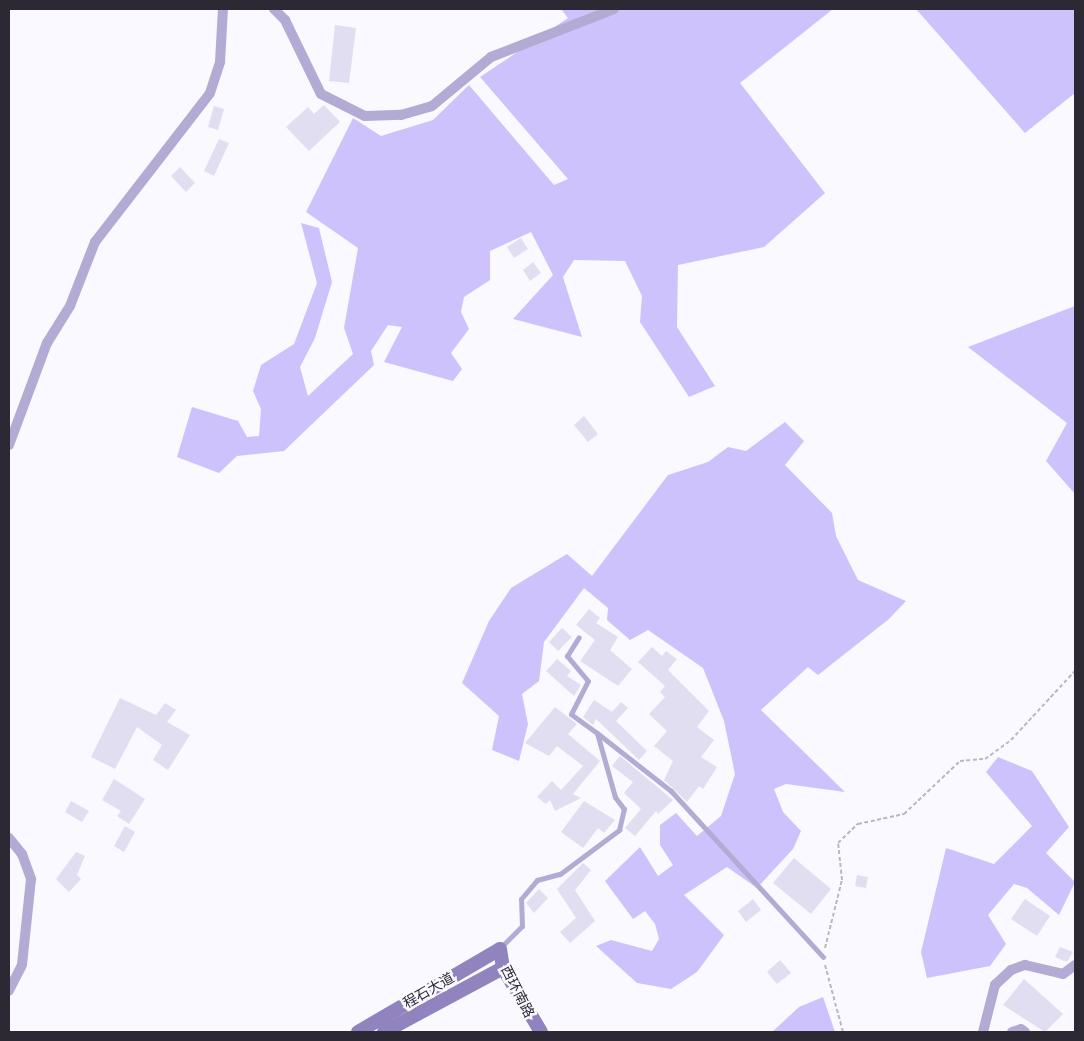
<!DOCTYPE html>
<meta charset="utf-8">
<style>
body{margin:0}
#map{position:relative;width:1084px;height:1041px;overflow:hidden;background:#faf9ff;font-family:"Fira Sans Condensed","Noto Sans SC",sans-serif}
div>[style]{position:absolute}
.green>*{inset:0;background:#cec2fc}
.building>*{inset:0;background:#e1def1}
.path>*{height:2px;margin-top:-1px;transform-origin:0;background:repeating-linear-gradient(90deg,#b9b8bf 0 4px,transparent 0 6.5px)}
.lane>*{height:5px;margin:-2.5px;padding:0 2.5px;transform-origin:2.5px;border-radius:2.5px;background:#b3abd3}
.street>*{height:10px;margin:-5px;padding:0 5px;transform-origin:5px;border-radius:5px;background:#b3abd3}
.secondary>*{height:14px;margin:-7px;padding:0 7px;transform-origin:7px;border-radius:7px;background:#9184be}
span{translate:-50% -50%;white-space:nowrap;text-align:center;line-height:1.15;-webkit-text-stroke:5px #faf9ff;paint-order:stroke}
.street-label{font-size:14px;color:#2c2935}
.frame{position:absolute;inset:0;border:10px solid #2c2935;pointer-events:none}
</style>
<div id="map">
<div class="green">
<i style="clip-path:polygon(561px 9px,833px 9px,740px 83px,825px 193px,764px 247px,678px 265px,677px 327px,715px 386px,689px 397px,640px 322px,642px 296px,625px 261px,574px 260px,563px 277px,582px 337px,513px 319px,553px 275px,531px 232px,490px 251px,490px 280px,464px 297px,461px 312px,469px 329px,451px 353px,462px 369px,453px 381px,384px 362px,402px 327px,388px 325px,371px 351px,374px 365px,284px 451px,237px 456px,219px 473px,177px 457px,192px 407px,238px 421px,247px 437px,259px 436px,261px 409px,253px 391px,261px 365px,294px 344px,317px 283px,301px 223px,319px 228px,332px 282px,315px 338px,300px 367px,308px 396px,353px 354px,344px 328px,358px 248px,306px 212px,353px 118px,381px 136px,433px 120px,469px 85px,554px 185px,568px 179px,480px 77px,568px 18px)"></i>
<i style="clip-path:polygon(916px 9px,1075px 9px,1075px 93px,1025px 133px)"></i>
<i style="clip-path:polygon(1075px 306px,1075px 494px,1046px 461px,1067px 423px,968px 347px)"></i>
<i style="clip-path:polygon(785px 422px,804px 441px,785px 465px,832px 513px,836px 536px,858px 580px,906px 601px,889px 619px,818px 675px,808px 667px,761px 710px,845px 792px,786px 784px,774px 789px,783px 812px,801px 831px,793px 849px,757px 888px,727px 867px,684px 895px,724px 935px,697px 972px,671px 989px,637px 983px,596px 946px,611px 940px,652px 951px,659px 939px,655px 924px,645px 911px,633px 919px,605px 881px,640px 847px,658px 876px,673px 865px,660px 845px,660px 825px,676px 813px,697px 836px,721px 816px,735px 774px,724px 721px,703px 668px,648px 630px,630px 640px,607px 620px,608px 608px,584px 588px,544px 642px,539px 681px,522px 694px,528px 724px,519px 761px,492px 750px,499px 716px,462px 683px,489px 621px,511px 588px,567px 554px,592px 576px,668px 475px,708px 462px,728px 447px,746px 451px)"></i>
<i style="clip-path:polygon(998px 757px,1032px 771px,1069px 827px,1046px 853px,1075px 882px,1059px 915px,1027px 888px,1014px 884px,988px 915px,1006px 944px,990px 966px,927px 978px,921px 952px,946px 848px,994px 864px,1032px 826px,986px 772px)"></i>
<i style="clip-path:polygon(823px 997px,835px 1032px,772px 1032px,799px 1007px)"></i>
</div>
<div class="building">
<i style="clip-path:polygon(335px 25px,356px 28px,349px 83px,329px 81px)"></i>
<i style="clip-path:polygon(324px 105px,340px 122px,309px 151px,286px 127px,308px 107px,314px 114px)"></i>
<i style="clip-path:polygon(214px 106px,224px 109px,218px 130px,208px 127px)"></i>
<i style="clip-path:polygon(219px 139px,229px 143px,214px 176px,204px 171px)"></i>
<i style="clip-path:polygon(180px 167px,195px 183px,186px 192px,171px 176px)"></i>
<i style="clip-path:polygon(521px 238px,528px 249px,514px 258px,507px 247px)"></i>
<i style="clip-path:polygon(533px 262px,541px 273px,530px 281px,523px 270px)"></i>
<i style="clip-path:polygon(584px 416px,598px 434px,588px 442px,574px 425px)"></i>
<i style="clip-path:polygon(589px 609px,600px 618px,596px 623px,618px 637px,610px 650px,632px 669px,618px 686px,580px 661px,595px 640px,576px 625px)"></i>
<i style="clip-path:polygon(562px 628px,572px 637px,558px 651px,549px 642px)"></i>
<i style="clip-path:polygon(652px 647px,662px 656px,666px 651px,677px 659px,668px 670px,709px 711px,697px 727px,714px 740px,701px 757px,717px 767px,703px 789px,699px 786px,687px 802px,664px 780px,673px 761px,654px 746px,667px 731px,649px 714px,665px 697px,660px 692px,665px 686px,638px 662px)"></i>
<i style="clip-path:polygon(557px 659px,571px 671px,567px 676px,581px 685px,574px 696px,546px 671px)"></i>
<i style="clip-path:polygon(120px 698px,156px 715px,165px 703px,176px 710px,167px 722px,190px 735px,168px 770px,153px 760px,162px 745px,137px 727px,115px 769px,91px 757px)"></i>
<i style="clip-path:polygon(594px 700px,612px 712px,621px 702px,628px 708px,616px 721px,647px 751px,639px 760px,596px 719px,593px 725px,583px 717px)"></i>
<i style="clip-path:polygon(555px 707px,577px 724px,568px 734px,600px 761px,573px 794px,581px 798px,555px 811px,550px 800px,546px 804px,537px 797px,552px 781px,561px 790px,583px 766px,557px 746px,549px 756px,525px 743px)"></i>
<i style="clip-path:polygon(620px 756px,673px 800px,658px 814px,656px 811px,635px 836px,625px 828px,641px 809px,624px 793px,633px 782px,612px 766px)"></i>
<i style="clip-path:polygon(114px 779px,145px 799px,129px 824px,117px 816px,121px 811px,102px 800px)"></i>
<i style="clip-path:polygon(71px 801px,89px 811px,82px 822px,65px 812px)"></i>
<i style="clip-path:polygon(584px 801px,615px 820px,604px 833px,598px 828px,583px 848px,561px 832px)"></i>
<i style="clip-path:polygon(125px 826px,135px 832px,124px 852px,114px 846px)"></i>
<i style="clip-path:polygon(76px 852px,85px 856px,77px 875px,81px 879px,69px 892px,56px 879px)"></i>
<i style="clip-path:polygon(794px 858px,831px 889px,811px 914px,773px 883px)"></i>
<i style="clip-path:polygon(583px 863px,591px 870px,575px 890px,595px 921px,570px 943px,560px 932px,576px 918px,557px 889px)"></i>
<i style="clip-path:polygon(857px 875px,868px 877px,866px 888px,855px 886px)"></i>
<i style="clip-path:polygon(539px 889px,548px 898px,534px 913px,526px 903px)"></i>
<i style="clip-path:polygon(753px 899px,761px 910px,746px 922px,738px 911px)"></i>
<i style="clip-path:polygon(1025px 899px,1050px 916px,1037px 936px,1011px 919px)"></i>
<i style="clip-path:polygon(1060px 947px,1073px 952px,1067px 962px,1055px 957px)"></i>
<i style="clip-path:polygon(780px 960px,791px 973px,777px 984px,767px 972px)"></i>
<i style="clip-path:polygon(1024px 979px,1063px 1014px,1045px 1032px,1003px 1005px)"></i>
</div>
<div class="path">
<i style="left:825px;top:948px;width:70px;rotate:-76deg"></i>
<i style="left:842px;top:880px;width:37px;rotate:-96deg"></i>
<i style="left:838px;top:843px;width:28px;rotate:-44deg"></i>
<i style="left:858px;top:824px;width:47px;rotate:-12.3deg"></i>
<i style="left:904px;top:814px;width:77px;rotate:-43.4deg"></i>
<i style="left:960px;top:761px;width:25px;rotate:-5deg"></i>
<i style="left:985px;top:759px;width:32px;rotate:-36deg"></i>
<i style="left:1011px;top:740px;width:94px;rotate:-47.2deg"></i>
<i style="left:825px;top:965px;width:69px;rotate:75deg"></i>
</div>
<div class="lane">
<i style="left:597px;top:733px;width:94px;rotate:38.1deg"></i>
<i style="left:671px;top:791px;width:225px;rotate:47.5deg"></i>
<i style="left:500px;top:948px;width:31px;rotate:-45deg"></i>
<i style="left:522px;top:926px;width:27px;rotate:-92deg"></i>
<i style="left:521px;top:899px;width:25px;rotate:-50deg"></i>
<i style="left:537px;top:880px;width:24px;rotate:-15deg"></i>
<i style="left:560px;top:874px;width:74px;rotate:-36.7deg"></i>
<i style="left:619px;top:830px;width:22px;rotate:-77deg"></i>
<i style="left:624px;top:809px;width:15px;rotate:-127deg"></i>
<i style="left:615px;top:797px;width:66px;rotate:-105.7deg"></i>
<i style="left:597px;top:733px;width:32px;rotate:-144deg"></i>
<i style="left:571px;top:714px;width:37px;rotate:-63deg"></i>
<i style="left:588px;top:681px;width:33px;rotate:-130deg"></i>
<i style="left:567px;top:656px;width:22px;rotate:-58deg"></i>
</div>
<div class="street">
<i style="left:274px;top:9px;width:16px;rotate:45deg"></i>
<i style="left:285px;top:20px;width:82px;rotate:64.1deg"></i>
<i style="left:321px;top:94px;width:49px;rotate:26.6deg"></i>
<i style="left:365px;top:116px;width:36px;rotate:-2deg"></i>
<i style="left:401px;top:115px;width:32px;rotate:-16deg"></i>
<i style="left:432px;top:106px;width:77px;rotate:-39.7deg"></i>
<i style="left:491px;top:57px;width:132px;rotate:-21.3deg"></i>
<i style="left:9px;top:445px;width:109px;rotate:-69.6deg"></i>
<i style="left:47px;top:343px;width:44px;rotate:-58.1deg"></i>
<i style="left:70px;top:306px;width:69px;rotate:-68.7deg"></i>
<i style="left:95px;top:242px;width:188px;rotate:-52.3deg"></i>
<i style="left:210px;top:93px;width:33px;rotate:-72deg"></i>
<i style="left:220px;top:62px;width:53px;rotate:-86.8deg"></i>
<i style="left:9px;top:838px;width:21px;rotate:51deg"></i>
<i style="left:22px;top:854px;width:27px;rotate:70deg"></i>
<i style="left:31px;top:879px;width:86px;rotate:96deg"></i>
<i style="left:22px;top:965px;width:29px;rotate:117deg"></i>
<i style="left:983px;top:1032px;width:49px;rotate:-75.7deg"></i>
<i style="left:995px;top:985px;width:22px;rotate:-43deg"></i>
<i style="left:1011px;top:970px;width:15px;rotate:-20deg"></i>
<i style="left:1025px;top:965px;width:39px;rotate:13deg"></i>
<i style="left:1063px;top:974px;width:15px;rotate:-37deg"></i>
<i style="left:1012px;top:1032px;width:9px;rotate:-18deg"></i>
<i style="left:1021px;top:1029px;width:5px;rotate:37deg"></i>
</div>
<div class="secondary">
<i style="left:358px;top:1032px;width:164px;rotate:-30.3deg"></i>
<i style="left:500px;top:949px;width:19px;rotate:81deg"></i>
<i style="left:503px;top:968px;width:74px;rotate:59.3deg"></i>
<i style="left:384px;top:1032px;width:135px;rotate:-28.3deg"></i>
</div>
<div class="street-label">
<span style="left:429px;top:991px;rotate:-30deg">程石大道</span>
<span style="left:517px;top:992px;rotate:63deg">西环南路</span>
</div>
<div class="frame"></div>
</div>
